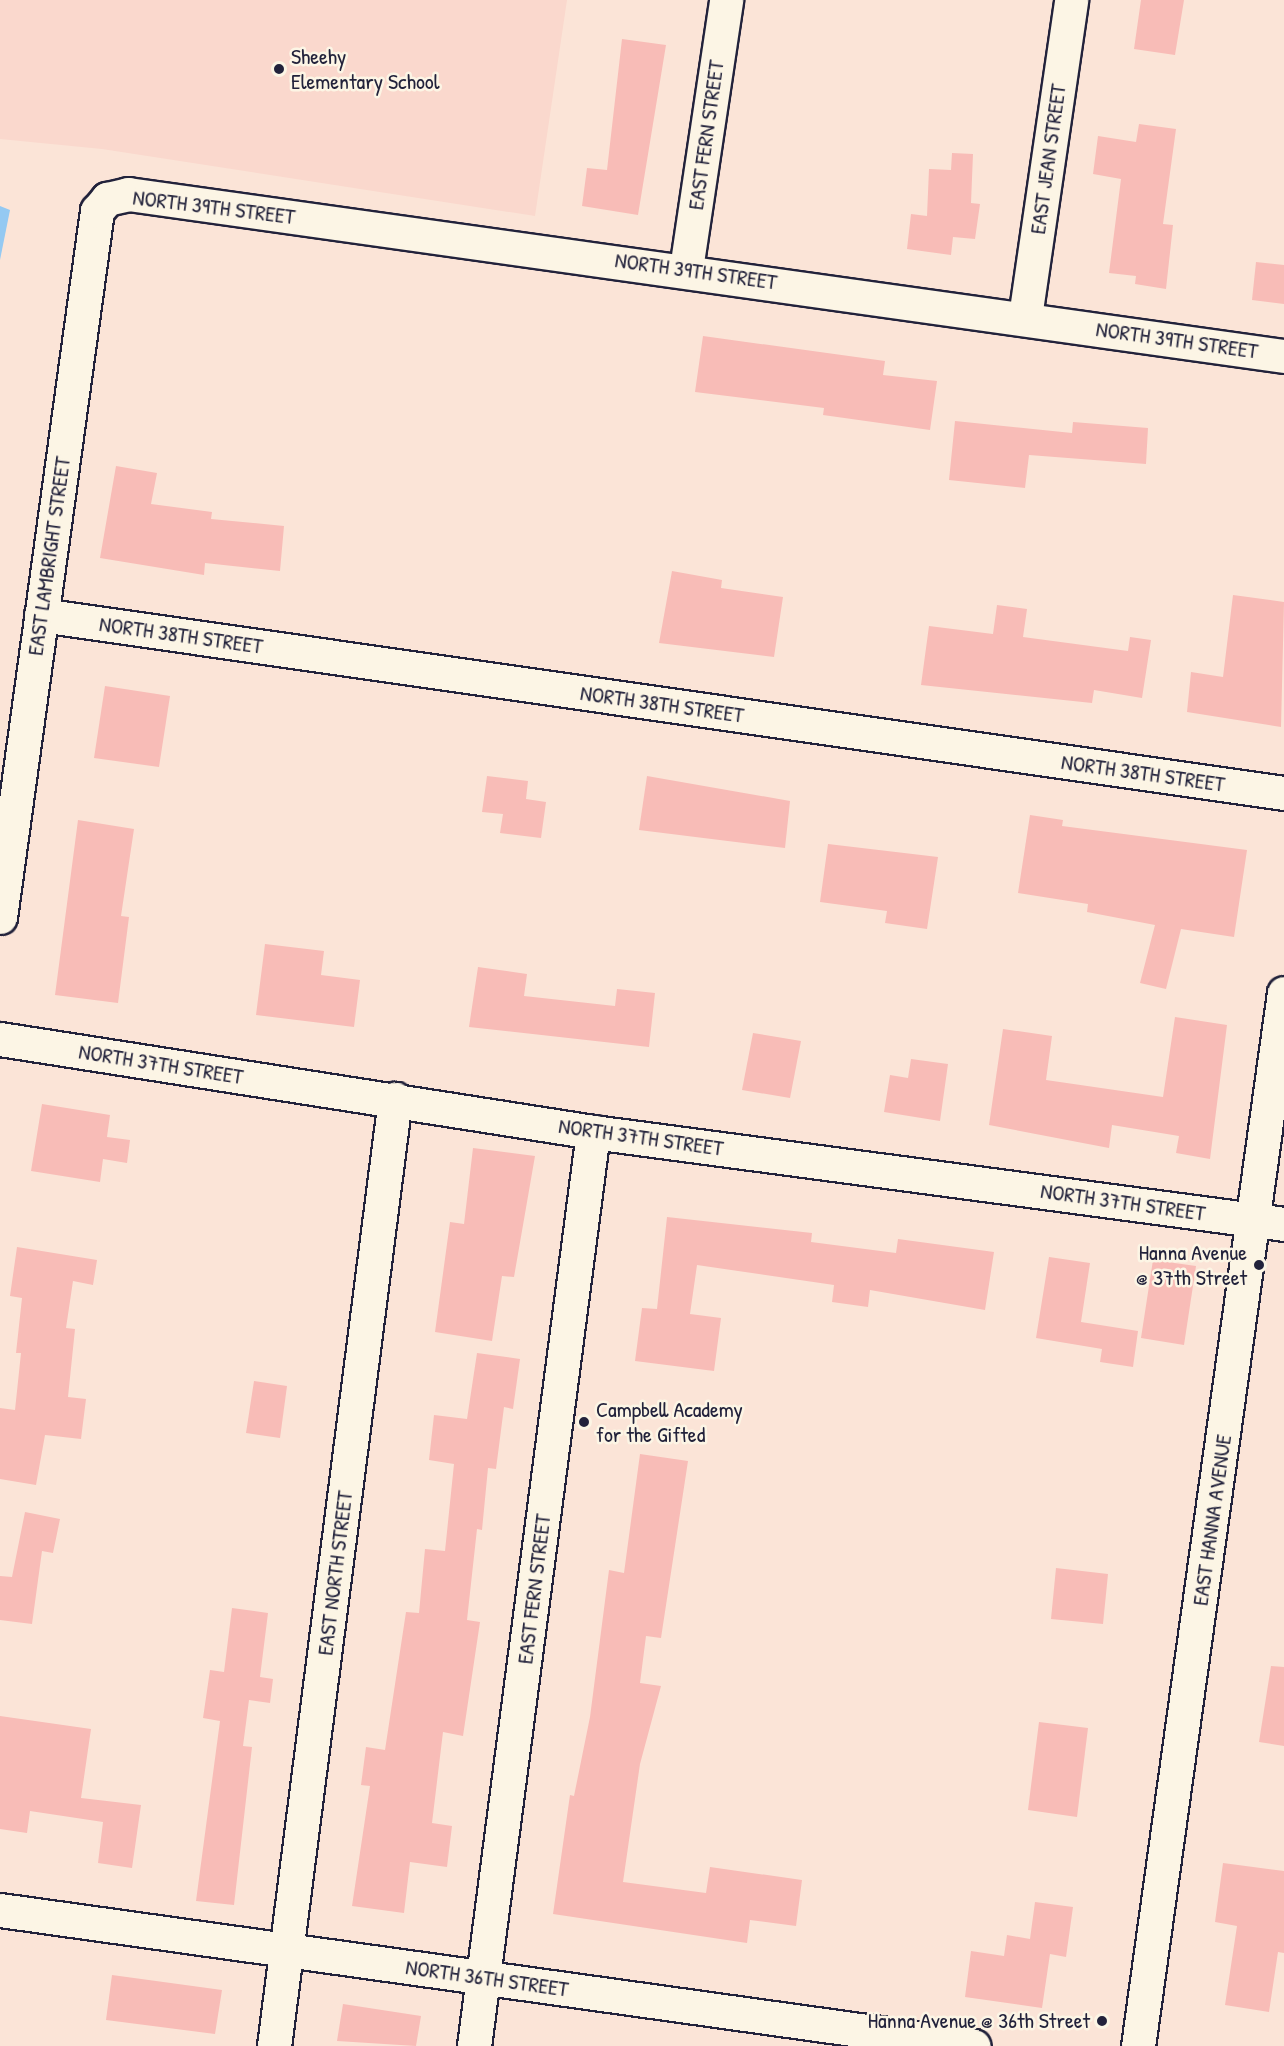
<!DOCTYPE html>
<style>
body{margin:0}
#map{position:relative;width:1284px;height:2046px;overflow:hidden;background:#fbe4d7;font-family:"Patrick Hand",sans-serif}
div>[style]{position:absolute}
.built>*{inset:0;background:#fad8cd}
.water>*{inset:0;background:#94c9f2}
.building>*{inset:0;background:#f8bcb7}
.roads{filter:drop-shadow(2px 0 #22223b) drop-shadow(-2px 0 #22223b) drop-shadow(0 2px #22223b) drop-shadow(0 -2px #22223b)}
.minor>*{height:33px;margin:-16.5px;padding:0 16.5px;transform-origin:16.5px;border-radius:16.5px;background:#fcf5e5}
.dots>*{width:16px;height:16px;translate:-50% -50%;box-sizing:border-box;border:3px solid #fcf5e5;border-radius:50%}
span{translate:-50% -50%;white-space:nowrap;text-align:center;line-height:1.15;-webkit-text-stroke:5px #fcf5e5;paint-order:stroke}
.poi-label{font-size:22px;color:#22223b}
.left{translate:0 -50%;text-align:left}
.right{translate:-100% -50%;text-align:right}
.street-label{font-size:22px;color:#22223b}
</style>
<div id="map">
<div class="built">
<i style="clip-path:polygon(0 0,567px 0,535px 216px,102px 149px,0 139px)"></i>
</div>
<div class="water">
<i style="clip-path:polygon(0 206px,10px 210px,0 260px)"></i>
</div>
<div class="building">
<i style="clip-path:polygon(1141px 0,1184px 0,1175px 55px,1134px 49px)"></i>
<i style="clip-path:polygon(622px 39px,666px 45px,638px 215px,582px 206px,587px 168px,607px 170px)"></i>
<i style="clip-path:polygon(1139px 124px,1176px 129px,1163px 224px,1173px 225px,1166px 289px,1135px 284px,1136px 276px,1109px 273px,1121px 179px,1093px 174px,1098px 136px,1136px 142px)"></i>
<i style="clip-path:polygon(952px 153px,973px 154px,971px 203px,980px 204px,975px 239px,953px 237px,951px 255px,907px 249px,911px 214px,927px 216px,929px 169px,951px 170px)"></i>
<i style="clip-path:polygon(1256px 262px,1284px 265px,1284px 304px,1252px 300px)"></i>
<i style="clip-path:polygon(703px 336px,885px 361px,883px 375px,937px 381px,930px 430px,823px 415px,824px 408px,695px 392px)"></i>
<i style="clip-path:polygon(955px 421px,1072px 433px,1073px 422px,1148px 428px,1146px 464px,1029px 455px,1025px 488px,949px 480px)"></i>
<i style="clip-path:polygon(116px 466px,157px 473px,151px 504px,212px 512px,211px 519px,284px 526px,280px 571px,205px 563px,204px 575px,100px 558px)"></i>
<i style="clip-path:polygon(672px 571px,722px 580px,721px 588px,783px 597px,774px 657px,659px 643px)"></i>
<i style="clip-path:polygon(1233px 595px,1284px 602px,1281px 727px,1187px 712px,1191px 672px,1223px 677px)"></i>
<i style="clip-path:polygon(997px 605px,1027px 609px,1023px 637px,1128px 651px,1130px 637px,1151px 640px,1142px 698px,1094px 690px,1092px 703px,921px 685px,929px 626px,993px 634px)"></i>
<i style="clip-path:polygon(105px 686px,170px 696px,159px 767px,94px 758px)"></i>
<i style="clip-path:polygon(487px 776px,528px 781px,526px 799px,546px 802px,541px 838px,500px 833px,503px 814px,482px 812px)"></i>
<i style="clip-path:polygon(647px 776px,790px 801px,785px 848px,639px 830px)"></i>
<i style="clip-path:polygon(1030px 815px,1063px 820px,1062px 826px,1247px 850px,1234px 937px,1181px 929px,1166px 989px,1140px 983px,1155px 925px,1087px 912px,1088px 904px,1018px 893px)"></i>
<i style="clip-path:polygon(78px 820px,134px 829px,121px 916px,129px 917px,118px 1003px,55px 995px)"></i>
<i style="clip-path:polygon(828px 844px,938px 857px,927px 929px,885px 923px,887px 911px,820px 902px)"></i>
<i style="clip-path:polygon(265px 944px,324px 951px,321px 975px,360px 980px,354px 1027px,256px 1015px)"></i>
<i style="clip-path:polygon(478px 967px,527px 974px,524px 996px,615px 1006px,617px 989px,655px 993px,649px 1047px,469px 1027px)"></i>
<i style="clip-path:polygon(1175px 1017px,1227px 1025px,1210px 1159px,1176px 1153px,1179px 1136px,1112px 1125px,1109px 1148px,989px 1125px,1003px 1029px,1052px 1036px,1046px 1080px,1163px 1097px)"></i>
<i style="clip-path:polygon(753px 1033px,801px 1041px,790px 1098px,742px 1090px)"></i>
<i style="clip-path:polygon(911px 1059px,948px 1064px,940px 1121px,884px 1112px,890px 1075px,908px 1078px)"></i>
<i style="clip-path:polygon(42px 1104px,110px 1115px,107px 1137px,130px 1140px,127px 1163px,103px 1159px,100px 1182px,31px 1171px)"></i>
<i style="clip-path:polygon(473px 1148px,535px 1156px,514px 1277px,502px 1276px,492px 1341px,435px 1332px,450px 1222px,464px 1224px)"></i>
<i style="clip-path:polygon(667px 1217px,812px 1233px,811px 1242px,896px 1253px,898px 1239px,994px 1252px,985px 1310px,870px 1290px,868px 1307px,832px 1302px,834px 1285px,697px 1265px,690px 1314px,721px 1318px,714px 1371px,635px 1361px,642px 1308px,657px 1309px)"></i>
<i style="clip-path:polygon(17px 1247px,97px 1260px,93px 1285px,73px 1281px,66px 1328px,75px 1329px,68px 1397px,86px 1399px,81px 1439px,45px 1435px,36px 1485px,0 1479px,0 1408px,15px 1410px,21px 1353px,16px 1353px,22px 1298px,10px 1296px)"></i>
<i style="clip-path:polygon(1049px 1257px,1090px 1263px,1081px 1322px,1138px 1331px,1133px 1367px,1100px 1362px,1102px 1349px,1036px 1338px)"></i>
<i style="clip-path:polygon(1153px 1260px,1196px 1266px,1184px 1345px,1141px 1338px)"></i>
<i style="clip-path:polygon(477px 1353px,520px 1359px,513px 1409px,504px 1407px,496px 1469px,488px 1468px,482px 1530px,477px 1529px,467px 1620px,480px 1622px,463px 1736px,443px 1732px,432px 1823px,452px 1826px,447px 1867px,410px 1862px,404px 1913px,352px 1906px,370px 1786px,361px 1785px,366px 1747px,385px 1750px,406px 1612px,419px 1613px,425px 1549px,445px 1551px,454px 1464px,429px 1460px,434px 1415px,467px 1419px)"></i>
<i style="clip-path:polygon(254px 1381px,287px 1386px,280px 1438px,246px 1433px)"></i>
<i style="clip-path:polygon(640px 1454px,688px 1461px,661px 1638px,646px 1636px,640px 1683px,661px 1686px,640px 1764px,623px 1882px,706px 1893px,710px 1867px,802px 1880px,796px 1926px,750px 1920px,747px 1943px,553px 1914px,570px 1795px,574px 1796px,590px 1717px,609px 1570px,624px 1573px)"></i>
<i style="clip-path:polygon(25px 1512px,60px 1519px,53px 1553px,42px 1551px,32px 1624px,0 1620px,0 1576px,12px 1577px)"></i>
<i style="clip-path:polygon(1056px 1568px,1108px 1574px,1103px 1624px,1051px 1619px)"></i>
<i style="clip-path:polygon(232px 1608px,268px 1613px,260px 1677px,273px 1679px,270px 1703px,249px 1700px,243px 1746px,252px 1747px,234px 1905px,196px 1901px,220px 1721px,203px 1718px,210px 1670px,224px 1672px)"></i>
<i style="clip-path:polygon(1271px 1666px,1284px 1667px,1284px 1746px,1259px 1742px)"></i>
<i style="clip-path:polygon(0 1716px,91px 1729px,81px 1798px,141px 1805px,132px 1868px,98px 1863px,103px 1822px,30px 1811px,27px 1833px,0 1829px)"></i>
<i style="clip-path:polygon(1039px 1722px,1088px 1728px,1077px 1817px,1028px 1810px)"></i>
<i style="clip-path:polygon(1223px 1863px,1284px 1871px,1284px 1953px,1278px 1952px,1269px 2012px,1225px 2005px,1237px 1926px,1215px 1922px)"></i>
<i style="clip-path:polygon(1035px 1902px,1073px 1907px,1066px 1957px,1050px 1954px,1042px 2008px,965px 1997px,971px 1951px,1004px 1956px,1007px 1935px,1030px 1939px)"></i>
<i style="clip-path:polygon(112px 1975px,222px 1990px,215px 2034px,106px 2020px)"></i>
<i style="clip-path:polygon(343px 2004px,421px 2016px,416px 2046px,337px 2041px)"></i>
</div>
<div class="roads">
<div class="minor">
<i style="left:686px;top:269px;width:272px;rotate:-81.5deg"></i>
<i style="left:1025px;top:317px;width:320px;rotate:-81.7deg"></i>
<i style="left:41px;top:615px;width:1256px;rotate:8.15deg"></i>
<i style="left:0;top:917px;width:713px;rotate:-82.18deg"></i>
<i style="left:97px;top:211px;width:16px;rotate:-50deg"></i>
<i style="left:107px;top:199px;width:22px;rotate:-13deg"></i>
<i style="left:128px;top:194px;width:1167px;rotate:7.98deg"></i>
<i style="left:0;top:1039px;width:600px;rotate:8.91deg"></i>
<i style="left:593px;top:1132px;width:697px;rotate:7.58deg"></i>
<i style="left:0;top:1910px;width:983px;rotate:7.95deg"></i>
<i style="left:274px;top:2046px;width:955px;rotate:-82.72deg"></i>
<i style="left:474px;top:2046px;width:922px;rotate:-82.58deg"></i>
<i style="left:1138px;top:2046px;width:1063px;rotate:-82.11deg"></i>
</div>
</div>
<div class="dots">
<i style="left:279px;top:69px;background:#22223b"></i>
<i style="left:1259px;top:1265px;background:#22223b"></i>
<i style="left:584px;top:1422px;background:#22223b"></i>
<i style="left:1102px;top:2021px;background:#22223b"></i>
</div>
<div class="poi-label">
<span class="left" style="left:291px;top:69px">Sheehy<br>Elementary School</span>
<span class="right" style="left:1247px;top:1265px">Hanna Avenue<br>@ 37th Street</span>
<span class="left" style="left:596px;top:1422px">Campbell Academy<br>for the Gifted</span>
<span class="right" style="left:1090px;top:2021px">Hanna Avenue @ 36th Street</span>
</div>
<div class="street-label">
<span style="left:706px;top:135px;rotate:-82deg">EAST FERN STREET</span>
<span style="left:1048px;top:159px;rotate:-82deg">EAST JEAN STREET</span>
<span style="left:214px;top:207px;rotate:7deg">NORTH 39TH STREET</span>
<span style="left:696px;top:271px;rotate:8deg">NORTH 39TH STREET</span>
<span style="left:1177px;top:340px;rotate:8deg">NORTH 39TH STREET</span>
<span style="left:49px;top:556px;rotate:-82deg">EAST LAMBRIGHT STREET</span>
<span style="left:181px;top:635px;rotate:8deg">NORTH 38TH STREET</span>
<span style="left:662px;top:704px;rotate:8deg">NORTH 38TH STREET</span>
<span style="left:1143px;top:773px;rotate:8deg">NORTH 38TH STREET</span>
<span style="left:161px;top:1064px;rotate:9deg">NORTH 37TH STREET</span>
<span style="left:641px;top:1137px;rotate:8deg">NORTH 37TH STREET</span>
<span style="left:1123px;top:1202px;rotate:8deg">NORTH 37TH STREET</span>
<span style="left:1212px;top:1520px;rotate:-82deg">EAST HANNA AVENUE</span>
<span style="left:335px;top:1573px;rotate:-83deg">EAST NORTH STREET</span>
<span style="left:534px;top:1589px;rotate:-83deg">EAST FERN STREET</span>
<span style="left:487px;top:1978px;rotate:8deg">NORTH 36TH STREET</span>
</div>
</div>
